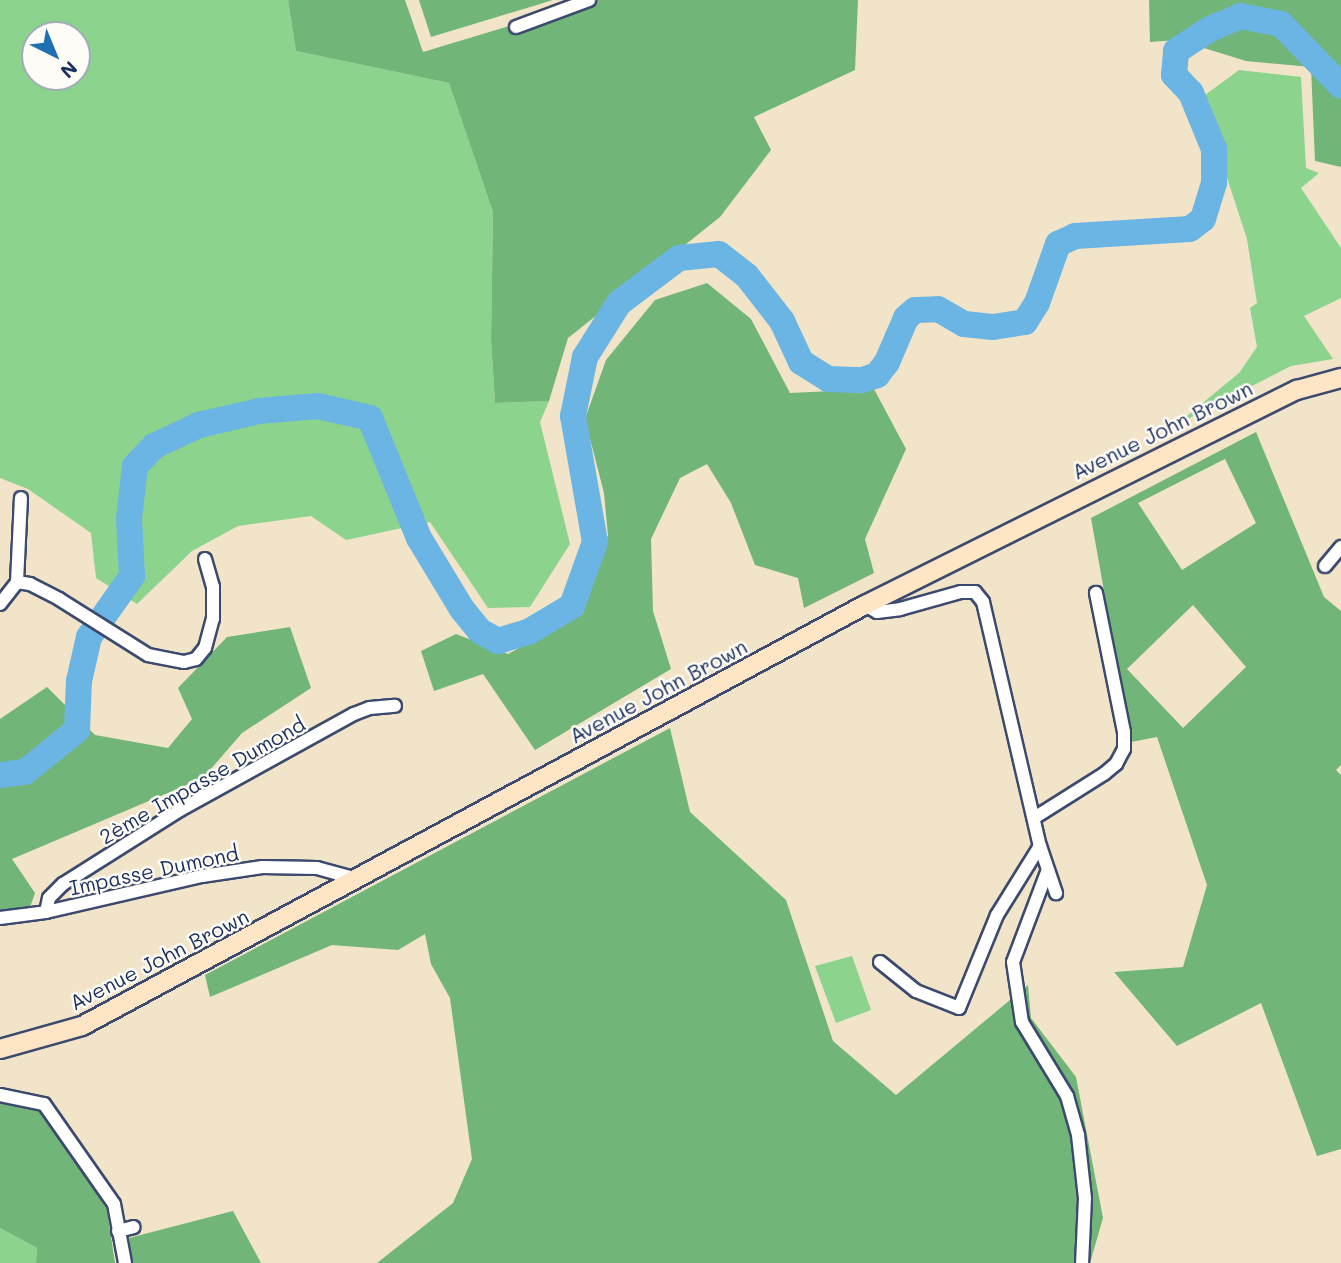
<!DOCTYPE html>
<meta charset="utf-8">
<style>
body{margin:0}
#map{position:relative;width:1341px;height:1263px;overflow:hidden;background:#f1e4c8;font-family:Mali,sans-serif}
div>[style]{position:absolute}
.green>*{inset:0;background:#8cd38e}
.forest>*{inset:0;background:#71b579}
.river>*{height:26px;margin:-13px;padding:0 13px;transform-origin:13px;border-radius:13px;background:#6bb5e4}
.roads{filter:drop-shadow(2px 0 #3b4a6e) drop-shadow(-2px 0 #3b4a6e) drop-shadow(0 2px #3b4a6e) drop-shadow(0 -2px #3b4a6e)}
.street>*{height:12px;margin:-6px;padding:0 6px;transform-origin:6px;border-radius:6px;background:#fff}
.secondary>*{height:18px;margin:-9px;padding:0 9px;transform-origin:9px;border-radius:9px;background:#fee5c5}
span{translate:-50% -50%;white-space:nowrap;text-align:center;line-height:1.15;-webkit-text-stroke:5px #fdfcf7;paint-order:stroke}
.street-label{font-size:21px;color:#1b2f5e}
.north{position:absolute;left:21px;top:21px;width:70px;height:70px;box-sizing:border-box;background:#fdfcf7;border:2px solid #a3aaba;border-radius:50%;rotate:137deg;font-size:19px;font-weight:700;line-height:28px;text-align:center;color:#1b2f5e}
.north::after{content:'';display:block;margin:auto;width:24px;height:32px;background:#1f6fb2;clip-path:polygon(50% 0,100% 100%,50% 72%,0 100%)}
</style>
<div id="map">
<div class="green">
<i style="clip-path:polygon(evenodd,0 0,288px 0,296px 51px,449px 83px,493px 212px,491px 340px,495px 403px,549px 401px,540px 422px,570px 544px,530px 607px,488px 608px,430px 522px,346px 540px,311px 516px,238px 526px,192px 551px,137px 604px,96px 578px,91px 533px,28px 489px,0 478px,0 0,35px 35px,77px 35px,77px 77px,35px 77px,35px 35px)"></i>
<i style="clip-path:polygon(1239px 70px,1301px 77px,1306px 168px,1319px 173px,1301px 188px,1341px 248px,1341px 298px,1304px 316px,1333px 359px,1291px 366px,1176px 425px,1239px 373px,1257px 347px,1250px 308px,1257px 303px,1247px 239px,1201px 98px)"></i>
<i style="clip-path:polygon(852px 956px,871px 1010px,836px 1023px,815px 966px)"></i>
<i style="clip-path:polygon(0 1228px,37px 1248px,36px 1263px,0 1263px)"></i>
</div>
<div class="forest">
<i style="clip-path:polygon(288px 0,405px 0,423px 52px,596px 0,858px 0,855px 70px,754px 117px,771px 150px,720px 217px,568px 338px,549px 401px,495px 403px,491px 340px,493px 212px,449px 83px,296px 51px)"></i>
<i style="clip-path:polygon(419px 0,553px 0,431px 37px)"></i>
<i style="clip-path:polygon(1149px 0,1341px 0,1341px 167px,1315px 161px,1311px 67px,1246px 61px,1178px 40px,1150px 42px)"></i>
<i style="clip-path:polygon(707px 283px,751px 319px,790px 393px,874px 389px,906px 449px,865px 539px,874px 573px,804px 608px,798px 578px,755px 565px,731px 503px,707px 464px,680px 478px,651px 539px,653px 611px,671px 669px,535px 750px,483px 674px,434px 691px,421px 651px,456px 634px,508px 654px,583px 613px,608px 535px,604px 493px,585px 419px,606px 360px,655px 300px)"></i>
<i style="clip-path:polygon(evenodd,1256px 432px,1324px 597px,1341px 611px,1341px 765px,1336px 770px,1341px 775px,1341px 1149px,1317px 1156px,1261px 1003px,1177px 1046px,1114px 972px,1183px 967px,1207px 885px,1157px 737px,1131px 742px,1091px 518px,1256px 432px,1225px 459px,1256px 523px,1182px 570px,1138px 503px,1225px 459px,1256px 432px,1193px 605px,1246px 667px,1183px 728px,1127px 669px,1193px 605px)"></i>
<i style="clip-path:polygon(290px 627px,311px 688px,242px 733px,203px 778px,12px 859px,35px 893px,30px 907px,0 910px,0 719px,47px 687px,95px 735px,168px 748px,192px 719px,178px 688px,227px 637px)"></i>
<i style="clip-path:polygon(670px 728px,690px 812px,786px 900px,833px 1041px,896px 1095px,1028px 985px,1031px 1018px,1076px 1077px,1103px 1218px,1090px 1263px,377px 1263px,453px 1203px,472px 1159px,450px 998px,431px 964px,425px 934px,398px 950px,332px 945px,210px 997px,205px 975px)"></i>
<i style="clip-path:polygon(0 1100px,43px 1106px,107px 1210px,115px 1263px,36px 1263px,37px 1248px,0 1228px)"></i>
<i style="clip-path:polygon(233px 1211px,261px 1263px,132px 1263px,129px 1238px)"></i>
</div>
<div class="river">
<i style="left:0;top:775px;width:25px;rotate:-7deg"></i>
<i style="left:25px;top:772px;width:67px;rotate:-38.9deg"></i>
<i style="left:77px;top:730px;width:49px;rotate:-87.7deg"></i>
<i style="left:79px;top:681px;width:45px;rotate:-77.2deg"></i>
<i style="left:89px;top:637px;width:75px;rotate:-54.8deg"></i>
<i style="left:132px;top:576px;width:57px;rotate:-93deg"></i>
<i style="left:129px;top:519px;width:53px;rotate:-83.5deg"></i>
<i style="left:135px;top:466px;width:28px;rotate:-46deg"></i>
<i style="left:154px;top:446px;width:50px;rotate:-25deg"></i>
<i style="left:199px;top:425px;width:62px;rotate:-13.1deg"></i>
<i style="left:259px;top:411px;width:59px;rotate:-4.8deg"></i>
<i style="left:318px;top:406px;width:53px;rotate:13deg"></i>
<i style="left:370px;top:418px;width:130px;rotate:67.8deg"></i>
<i style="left:419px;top:538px;width:83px;rotate:58.8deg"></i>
<i style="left:462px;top:609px;width:28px;rotate:51deg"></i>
<i style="left:480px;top:631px;width:21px;rotate:29deg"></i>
<i style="left:498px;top:641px;width:34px;rotate:-17deg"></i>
<i style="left:530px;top:631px;width:49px;rotate:-30.8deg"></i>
<i style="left:572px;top:606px;width:68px;rotate:-70.2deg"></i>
<i style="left:595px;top:542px;width:128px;rotate:-99.9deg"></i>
<i style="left:573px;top:416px;width:60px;rotate:-78.5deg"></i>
<i style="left:585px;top:357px;width:64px;rotate:-57.8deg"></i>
<i style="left:619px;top:303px;width:75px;rotate:-36.9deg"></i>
<i style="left:679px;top:258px;width:40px;rotate:-5.7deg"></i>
<i style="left:719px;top:254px;width:36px;rotate:38deg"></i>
<i style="left:747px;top:276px;width:57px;rotate:52.1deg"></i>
<i style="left:782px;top:321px;width:45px;rotate:65.1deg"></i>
<i style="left:801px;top:362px;width:32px;rotate:32deg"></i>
<i style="left:828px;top:379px;width:34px;rotate:2deg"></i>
<i style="left:862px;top:380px;width:16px;rotate:-18deg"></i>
<i style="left:877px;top:375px;width:16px;rotate:-52deg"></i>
<i style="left:887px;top:362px;width:48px;rotate:-66.6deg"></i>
<i style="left:906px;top:318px;width:12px;rotate:-42deg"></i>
<i style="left:915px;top:310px;width:23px;rotate:-2deg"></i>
<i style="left:938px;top:309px;width:30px;rotate:30deg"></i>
<i style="left:964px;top:324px;width:29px;rotate:6deg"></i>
<i style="left:993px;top:327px;width:32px;rotate:-9deg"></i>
<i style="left:1025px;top:322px;width:22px;rotate:-58deg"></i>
<i style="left:1037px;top:303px;width:63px;rotate:-70.4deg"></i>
<i style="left:1058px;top:244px;width:19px;rotate:-25deg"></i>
<i style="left:1075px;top:236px;width:115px;rotate:-3.5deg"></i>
<i style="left:1190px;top:229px;width:16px;rotate:-38deg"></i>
<i style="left:1203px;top:219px;width:38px;rotate:-73deg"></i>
<i style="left:1214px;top:183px;width:34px;rotate:-90deg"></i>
<i style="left:1214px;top:149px;width:61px;rotate:-112.3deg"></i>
<i style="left:1191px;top:93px;width:25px;rotate:-133deg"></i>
<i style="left:1174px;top:75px;width:24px;rotate:-85deg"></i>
<i style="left:1176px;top:51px;width:40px;rotate:-32.9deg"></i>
<i style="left:1210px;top:29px;width:33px;rotate:-23deg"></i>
<i style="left:1240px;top:16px;width:42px;rotate:11deg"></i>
<i style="left:1281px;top:24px;width:86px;rotate:45.9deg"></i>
</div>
<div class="roads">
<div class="street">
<i style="left:516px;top:27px;width:78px;rotate:-20.3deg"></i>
<i style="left:1325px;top:566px;width:25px;rotate:-50deg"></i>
<i style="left:17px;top:582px;width:13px;rotate:9deg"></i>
<i style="left:30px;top:584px;width:33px;rotate:27deg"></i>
<i style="left:59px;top:599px;width:105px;rotate:32.2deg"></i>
<i style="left:148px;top:655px;width:37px;rotate:11deg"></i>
<i style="left:184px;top:662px;width:12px;rotate:-14deg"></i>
<i style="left:196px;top:659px;width:14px;rotate:-51deg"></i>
<i style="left:205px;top:648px;width:30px;rotate:-75deg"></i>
<i style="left:213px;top:619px;width:32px;rotate:-90deg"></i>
<i style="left:213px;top:587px;width:29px;rotate:-106deg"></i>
<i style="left:0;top:604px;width:28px;rotate:-52deg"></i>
<i style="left:17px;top:582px;width:84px;rotate:-87.3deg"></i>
<i style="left:865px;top:605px;width:14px;rotate:30deg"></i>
<i style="left:877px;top:612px;width:23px;rotate:-7deg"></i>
<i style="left:900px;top:609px;width:63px;rotate:-15.6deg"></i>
<i style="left:961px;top:592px;width:14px"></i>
<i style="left:975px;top:592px;width:13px;rotate:51deg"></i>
<i style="left:983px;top:602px;width:251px;rotate:76.9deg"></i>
<i style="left:1040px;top:846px;width:50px;rotate:71.2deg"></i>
<i style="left:1034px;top:818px;width:83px;rotate:-32.2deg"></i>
<i style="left:1104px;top:774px;width:16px;rotate:-40deg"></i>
<i style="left:1116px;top:764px;width:17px;rotate:-62deg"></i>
<i style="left:1124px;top:749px;width:17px;rotate:-90deg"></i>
<i style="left:1124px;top:732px;width:142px;rotate:-101.4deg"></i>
<i style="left:1047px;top:872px;width:96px;rotate:110.7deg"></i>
<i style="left:1013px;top:962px;width:61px;rotate:81.5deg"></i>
<i style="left:1022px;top:1022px;width:87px;rotate:58.7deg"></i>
<i style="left:1067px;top:1096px;width:41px;rotate:74.2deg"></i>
<i style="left:1078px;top:1135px;width:63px;rotate:83.7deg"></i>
<i style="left:1085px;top:1198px;width:65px;rotate:92.6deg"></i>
<i style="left:46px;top:912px;width:14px;rotate:-78deg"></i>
<i style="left:49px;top:898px;width:20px;rotate:-45deg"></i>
<i style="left:63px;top:884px;width:138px;rotate:-32.3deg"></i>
<i style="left:180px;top:810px;width:199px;rotate:-28.9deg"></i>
<i style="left:354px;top:714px;width:17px;rotate:-21deg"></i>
<i style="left:370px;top:708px;width:25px;rotate:-5deg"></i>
<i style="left:0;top:918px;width:46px;rotate:-7.4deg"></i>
<i style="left:46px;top:912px;width:160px;rotate:-13deg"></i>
<i style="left:202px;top:876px;width:61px;rotate:-8.5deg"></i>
<i style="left:262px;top:867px;width:55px;rotate:1deg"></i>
<i style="left:317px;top:868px;width:41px;rotate:15.4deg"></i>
<i style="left:880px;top:962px;width:46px;rotate:38.9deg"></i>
<i style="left:916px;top:991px;width:46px;rotate:21.6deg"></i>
<i style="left:959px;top:1008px;width:100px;rotate:-67.8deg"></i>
<i style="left:997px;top:915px;width:81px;rotate:-58.1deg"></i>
<i style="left:0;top:1095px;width:45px;rotate:11.6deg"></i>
<i style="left:44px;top:1104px;width:122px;rotate:55deg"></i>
<i style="left:114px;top:1204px;width:60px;rotate:79.4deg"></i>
<i style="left:118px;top:1231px;width:16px;rotate:-14deg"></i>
</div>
<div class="secondary">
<i style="left:0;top:1049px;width:85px;rotate:-15.7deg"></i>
<i style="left:82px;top:1026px;width:889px;rotate:-28.27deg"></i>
<i style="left:865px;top:605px;width:483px;rotate:-26.5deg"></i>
<i style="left:1297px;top:390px;width:46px;rotate:-15.3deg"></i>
</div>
</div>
<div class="street-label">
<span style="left:1162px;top:430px;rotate:-26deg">Avenue John Brown</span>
<span style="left:658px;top:691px;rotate:-28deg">Avenue John Brown</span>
<span style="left:202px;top:780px;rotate:-30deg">2ème Impasse Dumond</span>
<span style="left:154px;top:870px;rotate:-12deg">Impasse Dumond</span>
<span style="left:159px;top:959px;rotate:-27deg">Avenue John Brown</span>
</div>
<div class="north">N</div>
</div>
